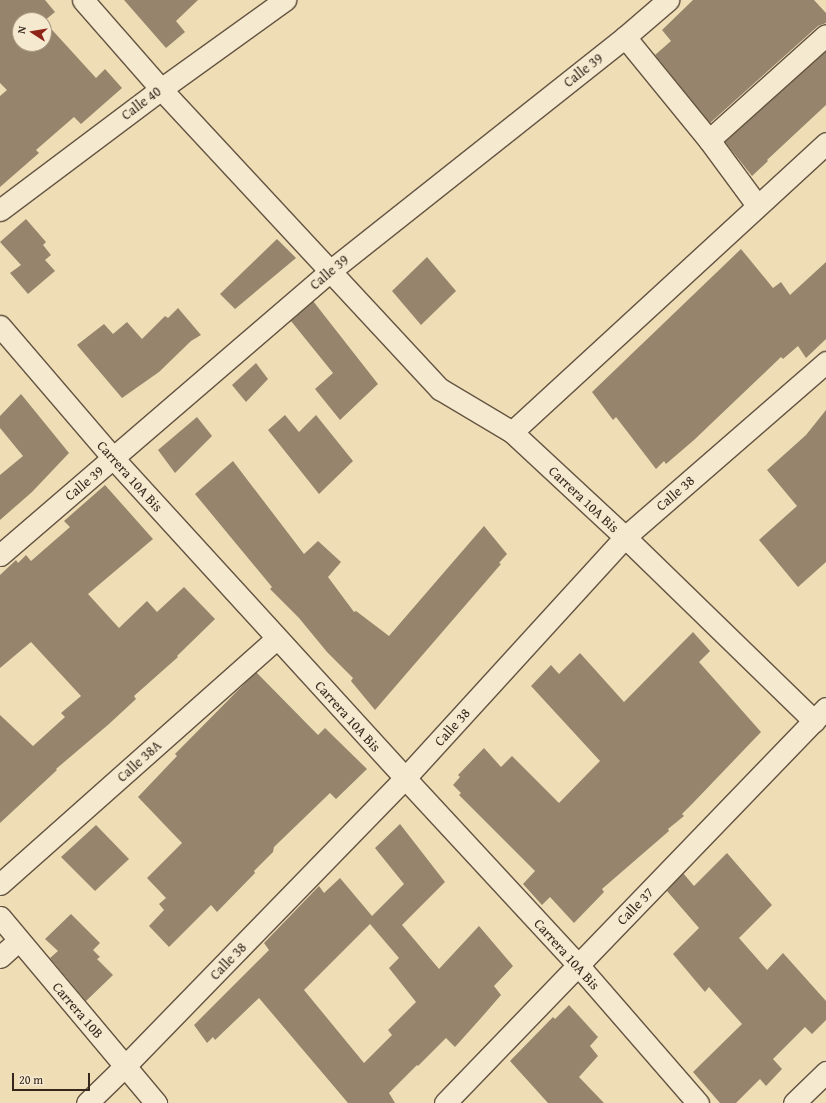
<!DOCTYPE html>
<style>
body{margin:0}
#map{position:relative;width:826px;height:1103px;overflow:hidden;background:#efddb5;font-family:"Gentium Book Plus",serif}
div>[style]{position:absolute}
.building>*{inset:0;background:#96856c}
.roads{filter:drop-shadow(1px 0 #645442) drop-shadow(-1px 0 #645442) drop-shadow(0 1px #645442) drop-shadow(0 -1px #645442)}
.street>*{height:21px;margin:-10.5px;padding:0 10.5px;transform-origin:10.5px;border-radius:10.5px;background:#f5e9cf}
span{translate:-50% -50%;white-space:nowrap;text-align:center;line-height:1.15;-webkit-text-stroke:4px #f5e9cf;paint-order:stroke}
.street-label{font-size:14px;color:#36261c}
.north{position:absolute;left:12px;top:12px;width:40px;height:40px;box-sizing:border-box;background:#f5e9cf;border:1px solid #a99b87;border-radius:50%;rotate:282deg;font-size:11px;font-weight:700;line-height:16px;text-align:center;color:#36261c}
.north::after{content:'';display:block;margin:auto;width:14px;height:18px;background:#8f2418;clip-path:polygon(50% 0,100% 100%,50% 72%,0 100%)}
.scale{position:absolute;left:12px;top:1073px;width:78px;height:18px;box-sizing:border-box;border:2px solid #36261c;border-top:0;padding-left:5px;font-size:12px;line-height:14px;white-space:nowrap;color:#36261c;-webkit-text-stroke:3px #f5e9cf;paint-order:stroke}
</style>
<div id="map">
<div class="building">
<i style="clip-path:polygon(evenodd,0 0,45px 0,55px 12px,44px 21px,96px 78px,105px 69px,122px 88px,81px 124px,74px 117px,36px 150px,39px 153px,0 187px,0 96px,7px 90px,0 83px,0 0,20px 20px,44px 20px,44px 44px,20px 44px,20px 20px)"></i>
<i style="clip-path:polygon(124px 0,198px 0,176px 21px,185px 32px,166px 48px)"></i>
<i style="clip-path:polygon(693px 0,814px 0,826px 13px,826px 23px,818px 26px,710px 123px,655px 55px,671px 41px,662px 30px)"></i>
<i style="clip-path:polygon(826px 51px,826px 105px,767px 160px,768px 161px,752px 176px,725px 142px)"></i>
<i style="clip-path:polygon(26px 219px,46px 242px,43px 245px,51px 255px,45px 260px,55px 271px,28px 294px,10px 273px,21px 265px,0 242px)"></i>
<i style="clip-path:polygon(277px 239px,296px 258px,235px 309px,220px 294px)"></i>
<i style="clip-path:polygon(741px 249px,773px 288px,781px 282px,790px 295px,826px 262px,826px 339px,806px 358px,798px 346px,783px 359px,781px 357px,694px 440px,666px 464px,664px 461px,656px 469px,616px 417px,613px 420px,592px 392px)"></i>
<i style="clip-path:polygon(427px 257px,456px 291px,421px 325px,392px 291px)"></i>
<i style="clip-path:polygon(313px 301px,378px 384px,340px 420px,315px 389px,333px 373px,291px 321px)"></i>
<i style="clip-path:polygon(178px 308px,201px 335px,191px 341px,159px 372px,122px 398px,77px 345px,104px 324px,113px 334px,127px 322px,142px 339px,165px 316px,168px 318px)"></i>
<i style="clip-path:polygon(256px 363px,268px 379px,246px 402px,232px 385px)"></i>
<i style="clip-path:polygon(21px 394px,69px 453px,32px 492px,0 520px,0 475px,23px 456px,0 428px,0 416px)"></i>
<i style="clip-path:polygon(826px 410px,826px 562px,798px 587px,759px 540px,797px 506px,767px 470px,806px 435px)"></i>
<i style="clip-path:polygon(285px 415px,299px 432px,316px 415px,353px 461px,319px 494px,268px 430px)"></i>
<i style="clip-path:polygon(197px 417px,212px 436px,175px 473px,158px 450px)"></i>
<i style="clip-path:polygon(233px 461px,304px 554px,318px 541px,341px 562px,328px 577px,354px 612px,356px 611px,389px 636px,484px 526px,507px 554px,499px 563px,501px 564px,375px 710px,351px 681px,353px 678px,327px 652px,299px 618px,270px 589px,272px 587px,195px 494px)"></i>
<i style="clip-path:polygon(105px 485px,153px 539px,88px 594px,119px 628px,147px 601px,157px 612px,184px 587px,215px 619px,177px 656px,178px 657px,134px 696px,136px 699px,109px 724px,56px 769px,57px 770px,0 823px,0 715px,33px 746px,65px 717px,61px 713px,81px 696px,31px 642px,0 668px,0 575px,16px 560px,18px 563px,26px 555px,31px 561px,70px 527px,64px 521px)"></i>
<i style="clip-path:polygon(693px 632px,710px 651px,699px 662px,761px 732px,693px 803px,682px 814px,684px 816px,668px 829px,669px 831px,602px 889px,604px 892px,574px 923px,550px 897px,542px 905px,523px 884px,535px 871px,459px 795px,461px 793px,453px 785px,460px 777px,458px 775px,484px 748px,501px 767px,512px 756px,559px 803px,600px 761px,531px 686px,551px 665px,559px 674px,580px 653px,624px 702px)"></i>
<i style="clip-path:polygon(256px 672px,318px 735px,325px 728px,367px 769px,336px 799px,330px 793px,274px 847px,273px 852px,254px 871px,255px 873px,217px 912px,211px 905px,169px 947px,149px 926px,164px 910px,159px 904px,166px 898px,147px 878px,182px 843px,138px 797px,177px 756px,175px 754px)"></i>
<i style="clip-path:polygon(evenodd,400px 824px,445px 882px,402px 925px,439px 969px,479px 926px,513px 966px,494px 986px,501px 995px,481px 1018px,455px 1047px,446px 1038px,418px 1066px,417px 1065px,389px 1093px,395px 1103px,348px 1103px,259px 998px,215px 1040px,213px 1037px,207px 1043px,194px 1025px,269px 950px,264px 943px,319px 886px,324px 893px,340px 878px,372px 916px,404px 884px,375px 848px,400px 824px,370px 924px,399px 958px,389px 968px,416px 1002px,388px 1030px,392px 1035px,364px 1063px,304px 990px,370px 924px)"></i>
<i style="clip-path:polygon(96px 825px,129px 859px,95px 891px,61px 857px)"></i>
<i style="clip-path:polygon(727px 853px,772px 905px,739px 938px,767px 970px,783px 953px,826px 1001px,826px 1020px,812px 1034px,805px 1027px,773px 1059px,782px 1069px,766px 1086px,760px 1079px,736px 1103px,720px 1103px,693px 1072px,742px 1024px,709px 987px,705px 992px,673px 954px,699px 928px,667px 891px,683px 873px,694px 886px)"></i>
<i style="clip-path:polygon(71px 914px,100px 943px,93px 950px,100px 957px,97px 959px,113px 975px,86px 1001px,50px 958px,58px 951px,45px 939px)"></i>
<i style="clip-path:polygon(569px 1005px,598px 1037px,590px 1046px,598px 1056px,579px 1077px,604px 1103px,548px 1103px,510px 1061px,553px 1017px,555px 1019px)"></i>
</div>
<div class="roads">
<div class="street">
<i style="left:83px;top:0;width:118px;rotate:48.8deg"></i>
<i style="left:161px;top:89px;width:410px;rotate:47.1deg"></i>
<i style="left:440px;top:389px;width:84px;rotate:30.8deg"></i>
<i style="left:512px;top:432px;width:154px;rotate:42.9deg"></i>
<i style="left:625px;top:537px;width:264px;rotate:44.2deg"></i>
<i style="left:625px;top:37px;width:133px;rotate:50.8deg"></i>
<i style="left:709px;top:140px;width:81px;rotate:53.6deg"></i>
<i style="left:709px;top:140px;width:157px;rotate:-41.9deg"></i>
<i style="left:0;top:210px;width:201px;rotate:-36.9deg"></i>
<i style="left:161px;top:89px;width:153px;rotate:-35.7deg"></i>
<i style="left:0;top:326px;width:174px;rotate:49.4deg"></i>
<i style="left:113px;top:458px;width:433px;rotate:47.6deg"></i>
<i style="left:405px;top:778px;width:255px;rotate:47.2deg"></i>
<i style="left:578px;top:965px;width:183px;rotate:49deg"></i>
<i style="left:512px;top:432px;width:427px;rotate:-42.6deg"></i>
<i style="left:0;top:555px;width:435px;rotate:-40.7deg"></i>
<i style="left:330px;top:271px;width:377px;rotate:-38.4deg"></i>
<i style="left:625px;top:37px;width:57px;rotate:-40.7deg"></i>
<i style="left:0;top:884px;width:370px;rotate:-41.6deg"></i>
<i style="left:0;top:917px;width:243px;rotate:50deg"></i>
<i style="left:0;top:957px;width:24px;rotate:-42deg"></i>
<i style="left:87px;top:1103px;width:53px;rotate:-44.2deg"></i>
<i style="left:125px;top:1066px;width:402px;rotate:-45.8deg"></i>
<i style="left:405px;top:778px;width:326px;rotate:-47.6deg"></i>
<i style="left:625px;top:537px;width:267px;rotate:-41deg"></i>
<i style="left:445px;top:1103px;width:549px;rotate:-46.03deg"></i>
<i style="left:794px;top:1103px;width:45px;rotate:-44.1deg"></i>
</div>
</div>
<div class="street-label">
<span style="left:583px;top:70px;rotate:-38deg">Calle 39</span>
<span style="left:141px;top:103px;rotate:-37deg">Calle 40</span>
<span style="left:329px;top:272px;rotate:-40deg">Calle 39</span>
<span style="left:130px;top:476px;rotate:48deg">Carrera 10A Bis</span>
<span style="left:84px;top:483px;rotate:-40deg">Calle 39</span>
<span style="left:675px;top:493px;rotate:-41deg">Calle 38</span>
<span style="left:584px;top:499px;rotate:43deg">Carrera 10A Bis</span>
<span style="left:348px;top:716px;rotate:48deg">Carrera 10A Bis</span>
<span style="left:452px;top:727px;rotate:-48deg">Calle 38</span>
<span style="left:139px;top:761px;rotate:-42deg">Calle 38A</span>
<span style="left:635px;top:906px;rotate:-46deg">Calle 37</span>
<span style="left:567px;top:954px;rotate:48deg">Carrera 10A Bis</span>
<span style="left:228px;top:961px;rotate:-46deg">Calle 38</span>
<span style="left:78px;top:1010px;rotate:49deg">Carrera 10B</span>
</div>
<div class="north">N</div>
<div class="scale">20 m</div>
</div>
